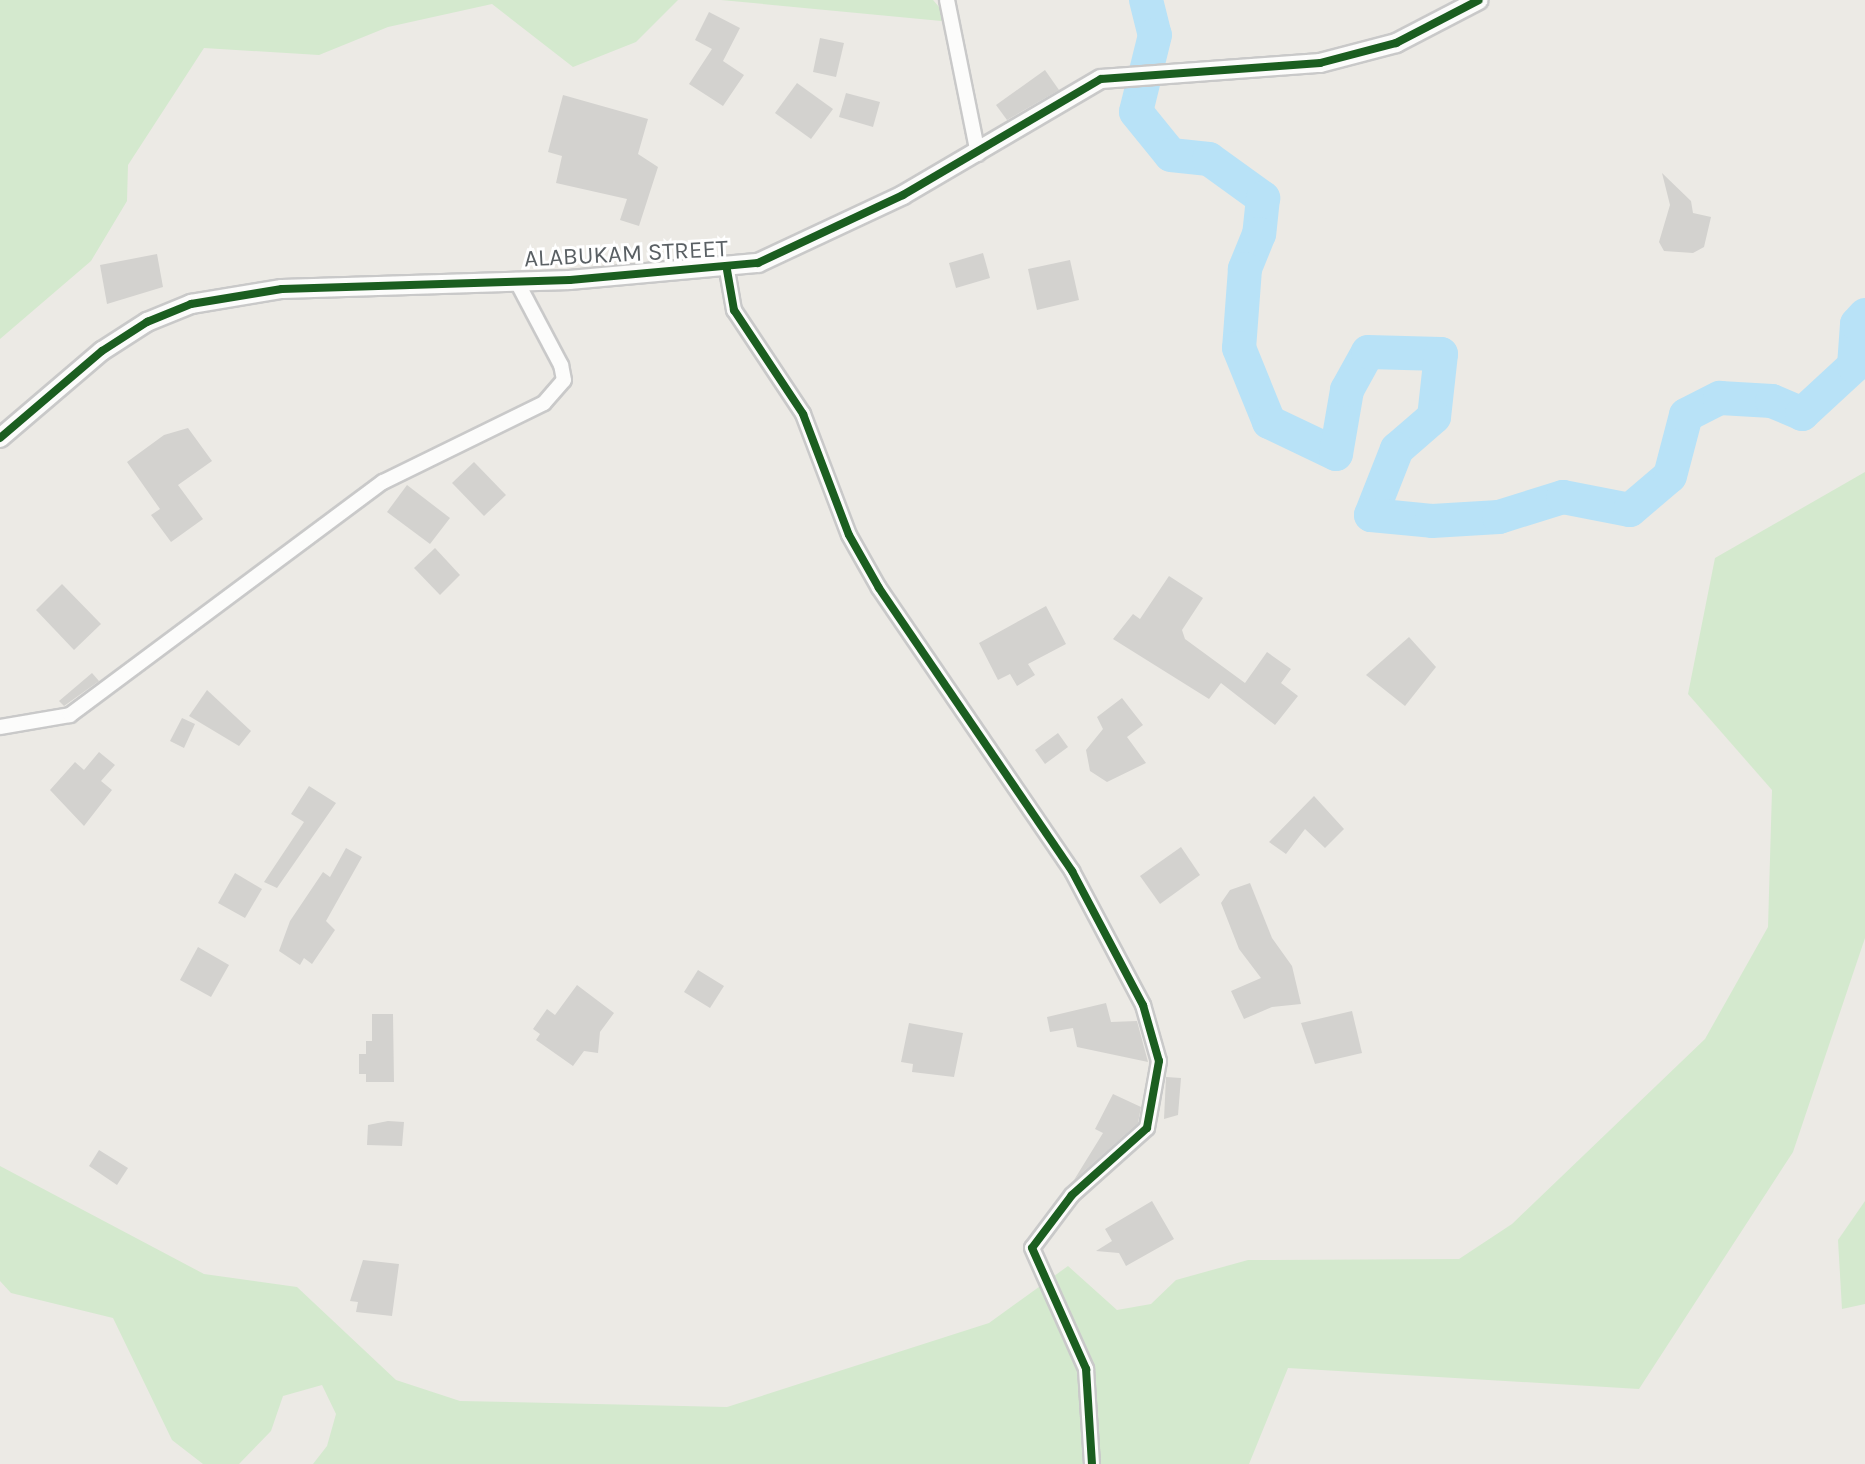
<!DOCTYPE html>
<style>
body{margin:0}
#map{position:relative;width:1865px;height:1464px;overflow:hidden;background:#eceae5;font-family:Karla,sans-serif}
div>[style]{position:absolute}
.green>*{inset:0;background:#d4e9ce}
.river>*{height:34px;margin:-17px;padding:0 17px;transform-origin:17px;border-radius:17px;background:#b8e2f7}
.building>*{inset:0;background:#d3d2cf}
.roads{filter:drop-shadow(2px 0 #c9c9c9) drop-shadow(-2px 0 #c9c9c9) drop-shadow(0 2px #c9c9c9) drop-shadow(0 -2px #c9c9c9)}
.minor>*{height:14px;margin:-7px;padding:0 7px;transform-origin:7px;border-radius:7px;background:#fcfcfb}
.tertiary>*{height:18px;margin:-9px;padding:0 9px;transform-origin:9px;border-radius:9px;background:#fcfcfb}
.cycleway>*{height:8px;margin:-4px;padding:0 4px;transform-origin:4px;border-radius:4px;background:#1b5e20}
span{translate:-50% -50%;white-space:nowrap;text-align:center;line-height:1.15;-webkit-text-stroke:6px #fff;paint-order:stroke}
.street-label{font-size:24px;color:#5a6064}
</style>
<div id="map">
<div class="green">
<i style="clip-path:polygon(0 0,678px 0,636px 42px,573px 67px,492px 4px,388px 27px,319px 55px,204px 48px,128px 165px,127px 201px,91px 261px,0 339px)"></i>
<i style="clip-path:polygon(721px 0,933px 0,952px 22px)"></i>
<i style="clip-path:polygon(1865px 472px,1865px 938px,1793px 1152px,1639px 1389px,1288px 1368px,1249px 1464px,313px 1464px,327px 1446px,336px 1414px,322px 1385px,283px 1396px,271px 1431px,239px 1464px,203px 1464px,172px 1440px,113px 1318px,11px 1293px,0 1281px,0 1166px,204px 1274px,297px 1287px,396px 1380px,460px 1401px,727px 1407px,989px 1323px,1068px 1266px,1117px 1310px,1151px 1304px,1176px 1280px,1248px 1260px,1459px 1259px,1512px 1224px,1705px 1039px,1768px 927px,1772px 790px,1688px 694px,1715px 558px)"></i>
<i style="clip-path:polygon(1865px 1201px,1865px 1304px,1842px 1309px,1838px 1240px)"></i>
</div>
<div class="river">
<i style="left:1146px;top:0;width:36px;rotate:76deg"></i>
<i style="left:1155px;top:35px;width:79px;rotate:103.9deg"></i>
<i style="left:1136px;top:112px;width:55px;rotate:50.9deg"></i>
<i style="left:1171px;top:155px;width:38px;rotate:6deg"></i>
<i style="left:1209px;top:159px;width:67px;rotate:35.8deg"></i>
<i style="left:1263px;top:198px;width:36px;rotate:96deg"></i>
<i style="left:1259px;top:234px;width:38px;rotate:112deg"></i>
<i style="left:1245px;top:269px;width:79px;rotate:94.3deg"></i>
<i style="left:1239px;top:348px;width:80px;rotate:67.9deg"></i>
<i style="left:1269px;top:422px;width:74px;rotate:25.5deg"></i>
<i style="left:1336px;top:454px;width:65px;rotate:-80.2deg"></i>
<i style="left:1347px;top:390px;width:43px;rotate:-61.1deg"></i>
<i style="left:1368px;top:352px;width:73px;rotate:1.6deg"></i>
<i style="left:1441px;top:354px;width:63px;rotate:96.3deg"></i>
<i style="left:1434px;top:417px;width:49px;rotate:139.1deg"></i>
<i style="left:1397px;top:449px;width:71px;rotate:111.5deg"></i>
<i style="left:1371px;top:515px;width:61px;rotate:5.6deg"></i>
<i style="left:1432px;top:521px;width:67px;rotate:-3.4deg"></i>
<i style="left:1499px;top:517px;width:67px;rotate:-17.4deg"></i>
<i style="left:1563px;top:497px;width:68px;rotate:11deg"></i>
<i style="left:1630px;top:510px;width:52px;rotate:-40.4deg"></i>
<i style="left:1670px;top:476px;width:63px;rotate:-75.3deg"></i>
<i style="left:1686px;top:415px;width:38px;rotate:-27deg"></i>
<i style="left:1720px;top:398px;width:52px;rotate:3.3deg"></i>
<i style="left:1772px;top:401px;width:33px;rotate:23deg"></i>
<i style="left:1802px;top:414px;width:71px;rotate:-42.7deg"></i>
<i style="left:1854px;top:366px;width:42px;rotate:-85.9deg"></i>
<i style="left:1857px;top:324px;width:12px;rotate:-48deg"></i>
</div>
<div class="building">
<i style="clip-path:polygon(709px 12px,740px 28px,723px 61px,744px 75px,723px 106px,689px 84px,712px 49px,695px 40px)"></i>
<i style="clip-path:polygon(820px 38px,844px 43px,836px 77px,813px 72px)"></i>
<i style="clip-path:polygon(1045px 70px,1059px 90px,1007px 120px,996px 105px)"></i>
<i style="clip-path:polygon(797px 83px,833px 109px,811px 139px,775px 113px)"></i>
<i style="clip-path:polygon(846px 93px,880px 102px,873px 127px,839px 117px)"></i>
<i style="clip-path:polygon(563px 95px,648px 119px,638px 154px,658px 167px,639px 226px,620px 220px,627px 199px,556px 183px,562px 156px,548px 152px)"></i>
<i style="clip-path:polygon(1662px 173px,1691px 201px,1693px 213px,1711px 217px,1704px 247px,1693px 253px,1664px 251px,1659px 242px,1670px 205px)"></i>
<i style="clip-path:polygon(983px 253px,990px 278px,956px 288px,949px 263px)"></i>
<i style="clip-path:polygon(157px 254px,163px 287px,107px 304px,100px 265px)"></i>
<i style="clip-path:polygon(1070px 260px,1079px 300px,1037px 310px,1028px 269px)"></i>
<i style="clip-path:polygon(188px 428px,212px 461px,178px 485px,203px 519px,171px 542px,151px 515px,160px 509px,127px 462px,164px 435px)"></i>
<i style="clip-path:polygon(474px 462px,506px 495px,484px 516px,452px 483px)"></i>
<i style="clip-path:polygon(407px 485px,450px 518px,430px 544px,387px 512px)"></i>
<i style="clip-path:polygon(435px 548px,460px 575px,440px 595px,414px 568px)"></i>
<i style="clip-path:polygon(1169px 576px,1203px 598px,1182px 630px,1185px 639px,1245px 683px,1267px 652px,1291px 669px,1281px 683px,1298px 696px,1275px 725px,1221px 683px,1209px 699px,1113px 639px,1133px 614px,1140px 619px)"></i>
<i style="clip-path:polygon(62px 584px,101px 624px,74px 650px,36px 610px)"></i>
<i style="clip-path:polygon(1046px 606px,1066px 644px,1028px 664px,1035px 675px,1017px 686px,1010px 674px,998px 680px,979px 643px)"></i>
<i style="clip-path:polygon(1409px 637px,1436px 667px,1405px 706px,1366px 675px)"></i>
<i style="clip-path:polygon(92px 673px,99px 681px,64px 706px,59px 701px)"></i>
<i style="clip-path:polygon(207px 690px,251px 731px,239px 746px,189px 716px)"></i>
<i style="clip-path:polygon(1122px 698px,1143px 725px,1127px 737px,1146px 763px,1107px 782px,1090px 771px,1086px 750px,1103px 729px,1097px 717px)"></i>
<i style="clip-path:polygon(182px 718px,195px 724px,184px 748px,170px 741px)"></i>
<i style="clip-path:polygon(1058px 733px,1068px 747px,1045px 764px,1035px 750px)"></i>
<i style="clip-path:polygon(99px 752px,115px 765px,101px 781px,112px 790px,84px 826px,50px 790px,75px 762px,84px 770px)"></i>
<i style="clip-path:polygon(309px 786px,336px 803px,277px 888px,264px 882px,304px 822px,291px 814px)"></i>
<i style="clip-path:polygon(1314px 796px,1344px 829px,1325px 848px,1305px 829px,1286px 854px,1269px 842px)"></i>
<i style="clip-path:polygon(1181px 847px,1200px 875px,1160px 904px,1140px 876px)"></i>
<i style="clip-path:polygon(346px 848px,362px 857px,326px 921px,335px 930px,312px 964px,304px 958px,300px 965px,279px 951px,290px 921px,323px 872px,330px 877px)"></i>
<i style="clip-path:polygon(235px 873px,262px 889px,245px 918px,218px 903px)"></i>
<i style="clip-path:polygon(1250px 883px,1272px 938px,1292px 966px,1301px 1004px,1272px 1007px,1244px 1019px,1231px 991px,1261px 978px,1239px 949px,1221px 903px,1230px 890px)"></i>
<i style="clip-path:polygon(198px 947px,229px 965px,211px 997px,180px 980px)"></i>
<i style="clip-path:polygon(698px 970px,724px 986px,710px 1008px,684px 992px)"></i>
<i style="clip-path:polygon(577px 985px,614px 1013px,600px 1032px,598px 1053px,584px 1051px,573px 1066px,536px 1040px,540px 1034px,533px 1029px,547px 1009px,555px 1015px)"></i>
<i style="clip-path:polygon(1106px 1003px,1111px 1022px,1137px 1021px,1148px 1062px,1077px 1047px,1073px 1028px,1050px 1032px,1047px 1017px)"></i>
<i style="clip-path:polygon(1352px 1011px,1362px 1053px,1315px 1064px,1301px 1023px)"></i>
<i style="clip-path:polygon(372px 1014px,393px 1014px,394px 1082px,366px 1082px,366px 1074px,359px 1074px,359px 1054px,366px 1054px,366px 1041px,372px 1041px)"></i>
<i style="clip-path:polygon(909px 1023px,963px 1033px,954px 1077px,912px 1072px,913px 1064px,901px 1062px)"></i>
<i style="clip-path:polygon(1166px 1077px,1181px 1078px,1178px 1115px,1164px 1119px)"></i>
<i style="clip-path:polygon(1113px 1094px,1141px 1107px,1138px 1123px,1074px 1180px,1103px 1133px,1095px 1129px)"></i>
<i style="clip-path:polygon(388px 1121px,404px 1122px,402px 1146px,367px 1145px,368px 1125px)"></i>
<i style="clip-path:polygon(99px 1150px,128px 1168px,117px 1185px,89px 1166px)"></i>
<i style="clip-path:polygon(1152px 1201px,1174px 1239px,1126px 1266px,1119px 1253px,1096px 1251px,1112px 1241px,1105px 1229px)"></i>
<i style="clip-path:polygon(363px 1260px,399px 1264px,392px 1316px,356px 1312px,358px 1302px,350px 1301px)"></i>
</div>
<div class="roads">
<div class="minor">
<i style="left:947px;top:0;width:157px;rotate:78.6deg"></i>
<i style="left:727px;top:270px;width:41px;rotate:80.1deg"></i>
<i style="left:734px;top:310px;width:125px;rotate:56.4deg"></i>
<i style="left:803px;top:414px;width:129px;rotate:69.2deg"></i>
<i style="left:849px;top:535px;width:61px;rotate:60.5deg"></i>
<i style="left:879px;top:588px;width:343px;rotate:55.7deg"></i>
<i style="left:1072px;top:871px;width:152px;rotate:62.1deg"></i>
<i style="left:1143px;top:1005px;width:58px;rotate:74.1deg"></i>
<i style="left:1159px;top:1061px;width:68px;rotate:100.2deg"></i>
<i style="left:1147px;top:1128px;width:101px;rotate:138.2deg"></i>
<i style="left:1072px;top:1195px;width:66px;rotate:127deg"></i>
<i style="left:1032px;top:1248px;width:133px;rotate:65.9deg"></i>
<i style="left:1086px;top:1369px;width:95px;rotate:86.4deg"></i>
<i style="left:0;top:727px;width:71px;rotate:-9.7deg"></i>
<i style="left:70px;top:715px;width:390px;rotate:-36.7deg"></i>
<i style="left:383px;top:482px;width:179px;rotate:-26.1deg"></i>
<i style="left:544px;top:403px;width:30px;rotate:-49deg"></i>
<i style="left:564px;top:380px;width:15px;rotate:-101deg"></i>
<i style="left:561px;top:365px;width:96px;rotate:-117.9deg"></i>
</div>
<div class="tertiary">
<i style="left:0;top:438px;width:134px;rotate:-40.5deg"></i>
<i style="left:102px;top:351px;width:54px;rotate:-32.8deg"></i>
<i style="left:147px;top:322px;width:48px;rotate:-22.2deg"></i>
<i style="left:191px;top:304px;width:92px;rotate:-9.4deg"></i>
<i style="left:282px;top:289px;width:288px;rotate:-1.8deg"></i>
<i style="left:570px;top:280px;width:189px;rotate:-5.2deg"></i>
<i style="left:758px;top:263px;width:160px;rotate:-25.1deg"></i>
<i style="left:903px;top:195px;width:229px;rotate:-30.4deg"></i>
<i style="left:1101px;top:79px;width:220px;rotate:-4.2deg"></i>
<i style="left:1320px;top:63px;width:79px;rotate:-14.7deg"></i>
<i style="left:1396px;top:43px;width:93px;rotate:-27.4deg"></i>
</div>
</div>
<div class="cycleway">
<i style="left:727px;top:270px;width:41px;rotate:80.1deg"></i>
<i style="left:734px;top:310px;width:125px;rotate:56.4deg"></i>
<i style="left:803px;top:414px;width:129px;rotate:69.2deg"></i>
<i style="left:849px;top:535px;width:61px;rotate:60.5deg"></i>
<i style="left:879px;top:588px;width:343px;rotate:55.7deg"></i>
<i style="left:1072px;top:871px;width:152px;rotate:62.1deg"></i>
<i style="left:1143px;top:1005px;width:58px;rotate:74.1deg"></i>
<i style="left:1159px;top:1061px;width:68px;rotate:100.2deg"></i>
<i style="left:1147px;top:1128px;width:101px;rotate:138.2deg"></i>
<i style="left:1072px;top:1195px;width:66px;rotate:127deg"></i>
<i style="left:1032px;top:1248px;width:133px;rotate:65.9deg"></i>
<i style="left:1086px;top:1369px;width:95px;rotate:86.4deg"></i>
<i style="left:0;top:438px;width:134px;rotate:-40.5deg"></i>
<i style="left:102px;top:351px;width:54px;rotate:-32.8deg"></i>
<i style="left:147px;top:322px;width:48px;rotate:-22.2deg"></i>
<i style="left:191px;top:304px;width:92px;rotate:-9.4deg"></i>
<i style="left:282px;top:289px;width:288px;rotate:-1.8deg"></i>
<i style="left:570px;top:280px;width:189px;rotate:-5.2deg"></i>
<i style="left:758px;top:263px;width:160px;rotate:-25.1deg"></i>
<i style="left:903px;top:195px;width:229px;rotate:-30.4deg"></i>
<i style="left:1101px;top:79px;width:220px;rotate:-4.2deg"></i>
<i style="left:1320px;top:63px;width:79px;rotate:-14.7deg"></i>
<i style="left:1396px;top:43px;width:93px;rotate:-27.4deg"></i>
</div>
<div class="street-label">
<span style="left:626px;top:254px;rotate:-3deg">ALABUKAM STREET</span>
</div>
</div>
